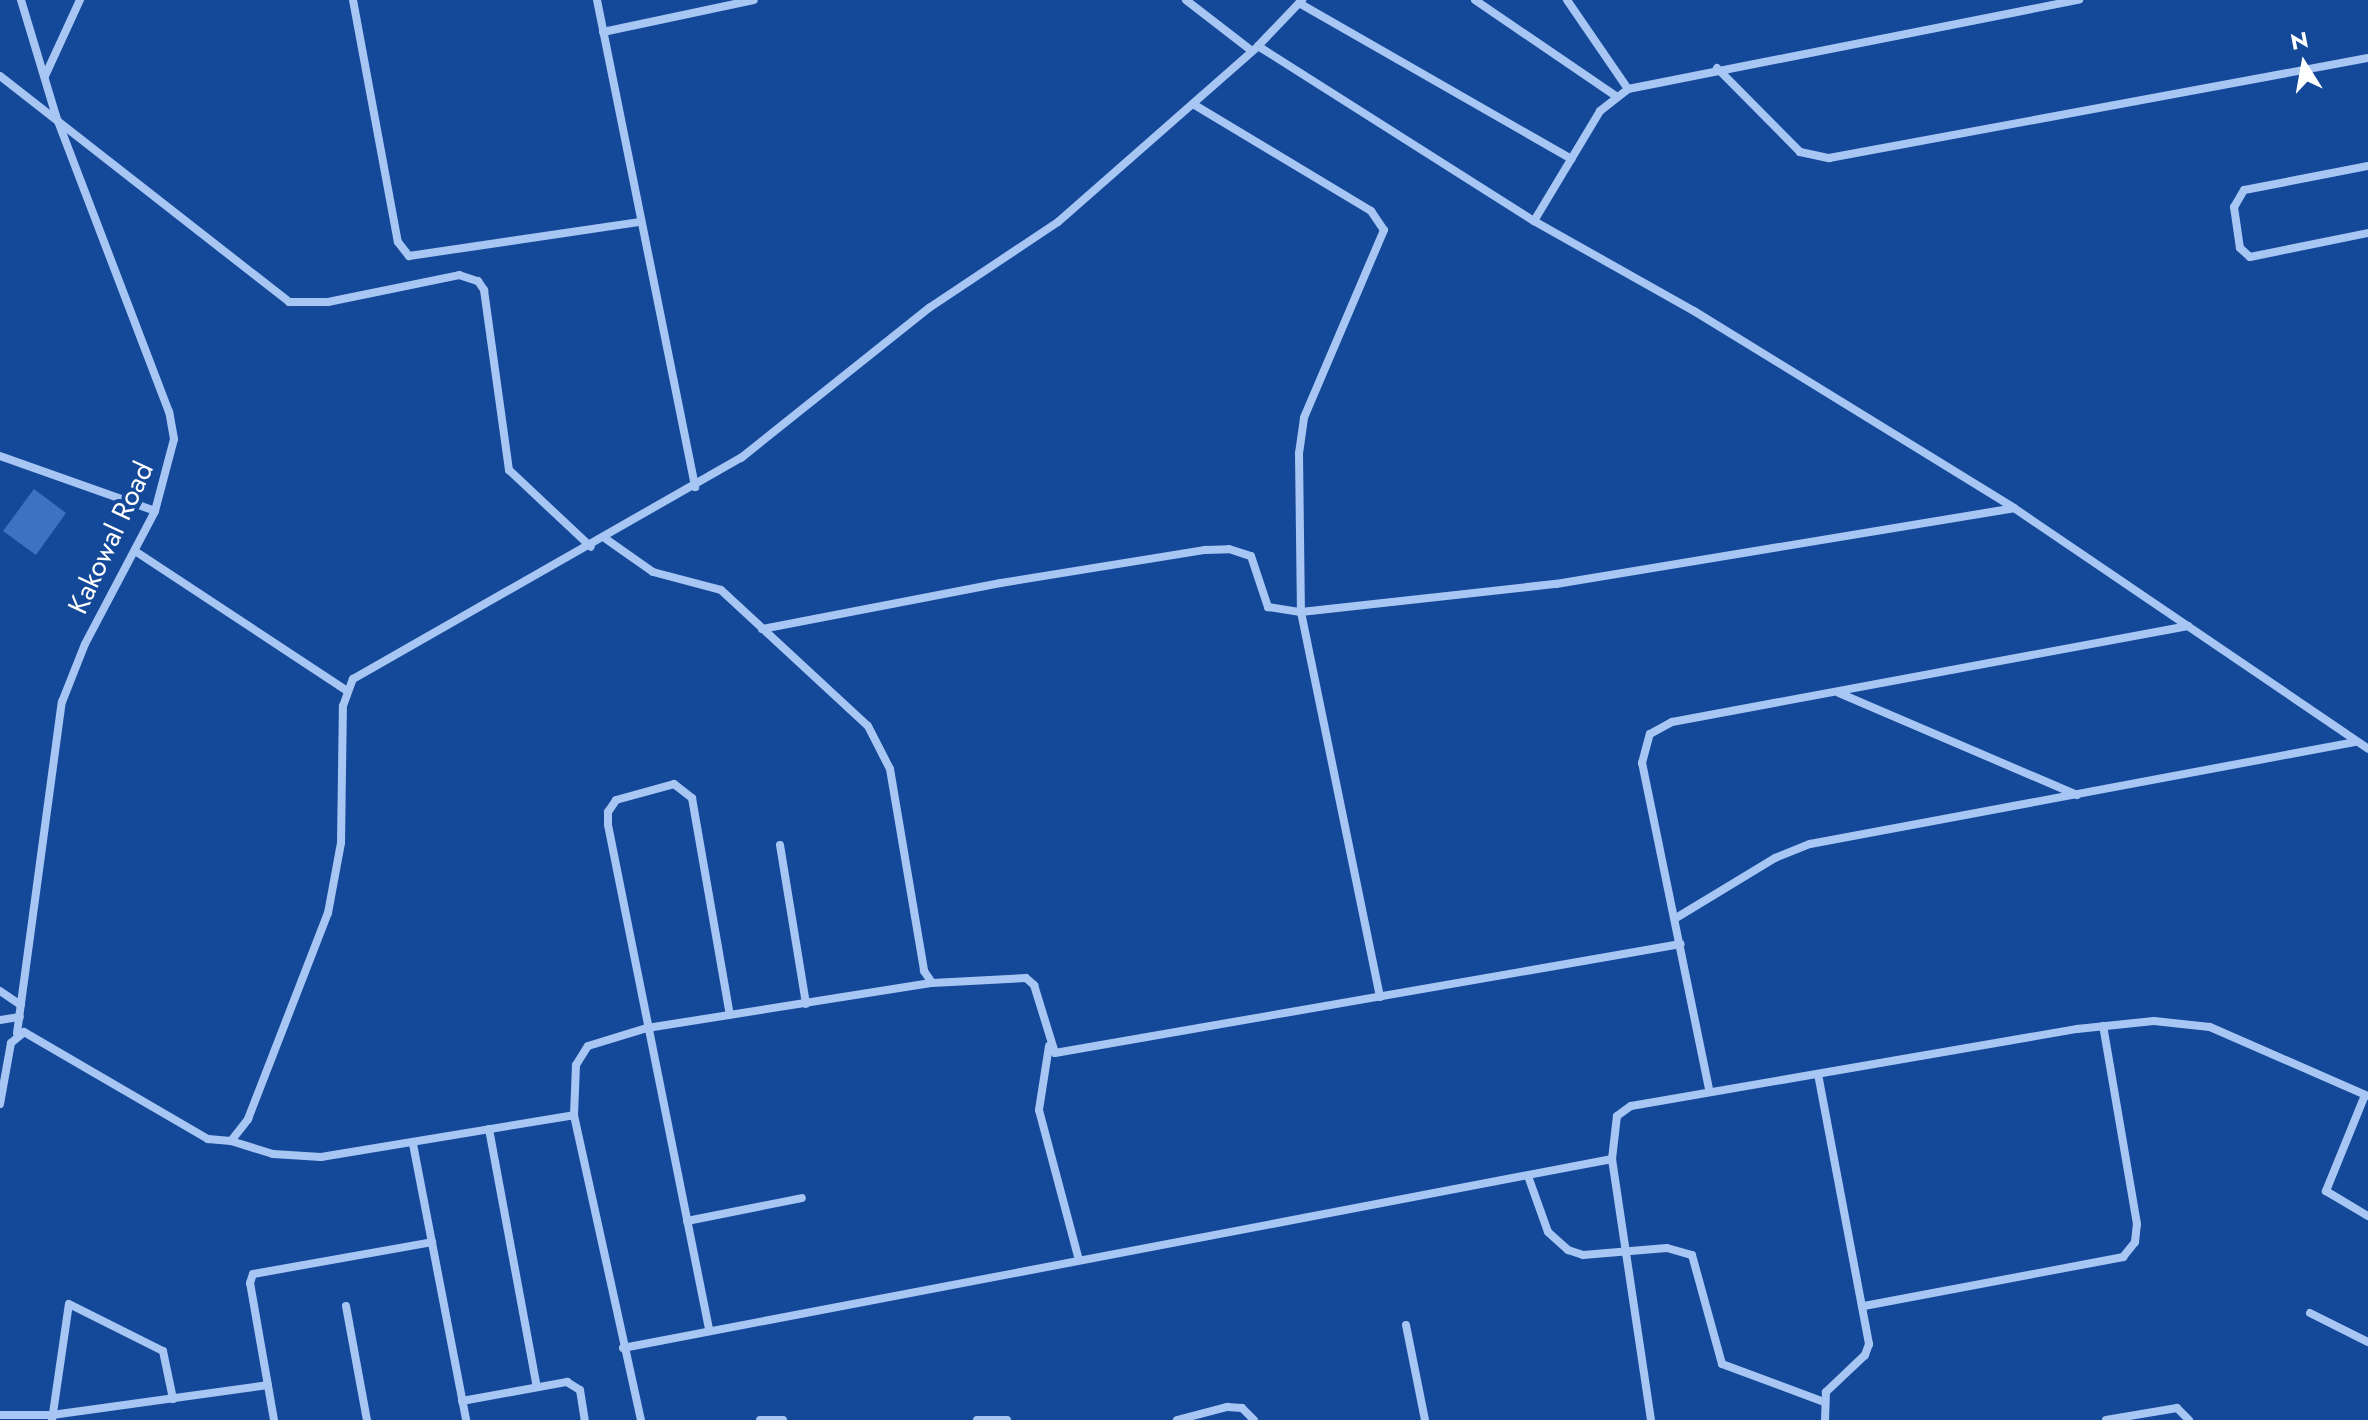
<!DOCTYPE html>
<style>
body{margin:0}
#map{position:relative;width:2368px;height:1420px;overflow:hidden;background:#144899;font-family:Jost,sans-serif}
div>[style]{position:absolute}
.building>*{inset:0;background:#3d71c1}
.street>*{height:8px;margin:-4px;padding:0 4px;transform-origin:4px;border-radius:4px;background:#a7c6f3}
span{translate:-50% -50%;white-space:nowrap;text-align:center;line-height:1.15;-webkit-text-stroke:8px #144899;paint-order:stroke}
.street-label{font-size:28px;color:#fff}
.north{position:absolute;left:2264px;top:24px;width:80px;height:80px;-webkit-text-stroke:6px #144899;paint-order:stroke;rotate:349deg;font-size:22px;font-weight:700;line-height:32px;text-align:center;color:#fff}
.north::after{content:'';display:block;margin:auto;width:28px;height:36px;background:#fff;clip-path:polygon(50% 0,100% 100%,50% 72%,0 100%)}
</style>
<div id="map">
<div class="building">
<i style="clip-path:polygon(34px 489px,66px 513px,36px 555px,3px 531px)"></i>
</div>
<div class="street">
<i style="left:353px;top:0;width:246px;rotate:79.5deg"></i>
<i style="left:398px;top:242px;width:18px;rotate:52deg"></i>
<i style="left:409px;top:256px;width:232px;rotate:-8.4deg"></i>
<i style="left:597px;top:0;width:497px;rotate:78.6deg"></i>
<i style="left:1186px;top:0;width:83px;rotate:37.7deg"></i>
<i style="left:1475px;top:0;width:172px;rotate:34.3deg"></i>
<i style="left:1567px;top:0;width:108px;rotate:55.6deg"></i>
<i style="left:1299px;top:3px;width:314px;rotate:29.8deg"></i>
<i style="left:603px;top:32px;width:154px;rotate:-12deg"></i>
<i style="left:1258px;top:46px;width:327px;rotate:32.4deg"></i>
<i style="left:1534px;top:221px;width:184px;rotate:29.4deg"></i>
<i style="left:1694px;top:311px;width:376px;rotate:31.6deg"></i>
<i style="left:2014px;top:508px;width:428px;rotate:34.2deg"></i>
<i style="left:1717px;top:68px;width:118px;rotate:45.3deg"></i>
<i style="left:1800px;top:152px;width:30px;rotate:12deg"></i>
<i style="left:1829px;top:158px;width:548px;rotate:-10.51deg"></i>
<i style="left:0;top:76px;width:367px;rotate:38deg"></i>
<i style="left:289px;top:302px;width:39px"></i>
<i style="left:328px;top:302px;width:134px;rotate:-11.6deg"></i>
<i style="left:459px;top:275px;width:20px;rotate:18deg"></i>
<i style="left:478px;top:281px;width:11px;rotate:56deg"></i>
<i style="left:484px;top:290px;width:182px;rotate:82.1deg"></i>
<i style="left:509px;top:470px;width:112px;rotate:43.2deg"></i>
<i style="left:45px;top:76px;width:84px;rotate:-65.3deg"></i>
<i style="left:1193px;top:104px;width:208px;rotate:31deg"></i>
<i style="left:1371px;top:211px;width:23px;rotate:56deg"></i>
<i style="left:1384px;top:230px;width:204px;rotate:113.1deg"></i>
<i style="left:1304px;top:418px;width:35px;rotate:98deg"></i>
<i style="left:1299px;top:453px;width:159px;rotate:89.3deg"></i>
<i style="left:1301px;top:612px;width:393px;rotate:78.4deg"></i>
<i style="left:2368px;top:166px;width:126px;rotate:169deg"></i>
<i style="left:2244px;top:190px;width:20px;rotate:120deg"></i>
<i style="left:2234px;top:207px;width:41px;rotate:81.7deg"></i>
<i style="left:2240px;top:248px;width:13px;rotate:42deg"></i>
<i style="left:2250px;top:257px;width:120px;rotate:-11.5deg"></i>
<i style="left:1534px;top:221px;width:128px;rotate:-59deg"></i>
<i style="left:1600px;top:111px;width:36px;rotate:-38deg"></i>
<i style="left:1628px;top:89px;width:460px;rotate:-11.2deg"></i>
<i style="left:0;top:456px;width:164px;rotate:19.5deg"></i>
<i style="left:606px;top:539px;width:57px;rotate:35.1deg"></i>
<i style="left:653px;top:572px;width:70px;rotate:14.8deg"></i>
<i style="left:721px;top:590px;width:200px;rotate:42.8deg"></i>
<i style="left:868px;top:726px;width:48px;rotate:62.9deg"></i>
<i style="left:890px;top:769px;width:205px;rotate:80.4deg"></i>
<i style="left:924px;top:971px;width:14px;rotate:56deg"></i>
<i style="left:932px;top:983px;width:94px;rotate:-3deg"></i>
<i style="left:1026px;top:978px;width:11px;rotate:41deg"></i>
<i style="left:1034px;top:985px;width:71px;rotate:72.8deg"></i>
<i style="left:1055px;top:1053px;width:635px;rotate:-9.88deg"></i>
<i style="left:135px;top:551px;width:254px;rotate:33.4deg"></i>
<i style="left:762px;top:629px;width:243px;rotate:-10.9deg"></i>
<i style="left:1001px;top:583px;width:207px;rotate:-9.2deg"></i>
<i style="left:1205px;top:550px;width:24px;rotate:-2deg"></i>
<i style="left:1229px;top:549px;width:23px;rotate:18deg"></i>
<i style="left:1251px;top:556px;width:54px;rotate:71.6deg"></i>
<i style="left:1268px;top:607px;width:33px;rotate:9deg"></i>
<i style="left:1301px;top:612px;width:257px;rotate:-6.3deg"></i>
<i style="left:1556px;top:584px;width:464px;rotate:-9.4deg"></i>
<i style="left:1839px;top:693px;width:259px;rotate:23.2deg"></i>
<i style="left:780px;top:845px;width:161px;rotate:80.7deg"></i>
<i style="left:1676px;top:918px;width:116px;rotate:-31.2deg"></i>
<i style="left:1775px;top:858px;width:38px;rotate:-22deg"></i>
<i style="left:1810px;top:844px;width:554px;rotate:-10.6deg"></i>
<i style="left:0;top:991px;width:25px;rotate:34deg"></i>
<i style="left:0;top:1020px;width:20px;rotate:-9deg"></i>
<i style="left:17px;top:1033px;width:334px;rotate:-82.3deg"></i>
<i style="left:62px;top:702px;width:62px;rotate:-68.4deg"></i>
<i style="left:85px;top:644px;width:150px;rotate:-62.2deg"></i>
<i style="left:155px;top:511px;width:74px;rotate:-75.2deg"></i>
<i style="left:174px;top:439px;width:27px;rotate:-100deg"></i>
<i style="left:169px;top:412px;width:317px;rotate:-110.9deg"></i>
<i style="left:56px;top:116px;width:121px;rotate:-106.8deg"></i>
<i style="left:1049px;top:1046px;width:65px;rotate:98.9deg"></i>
<i style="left:1039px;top:1110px;width:155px;rotate:75.1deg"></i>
<i style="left:1818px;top:1074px;width:275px;rotate:79.3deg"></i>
<i style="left:1869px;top:1344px;width:12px;rotate:110deg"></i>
<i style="left:1865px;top:1355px;width:54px;rotate:136.5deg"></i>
<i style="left:1826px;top:1392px;width:28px;rotate:92deg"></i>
<i style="left:1709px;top:1089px;width:333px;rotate:-101.6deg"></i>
<i style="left:1642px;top:763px;width:30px;rotate:-75deg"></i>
<i style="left:1650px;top:734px;width:25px;rotate:-29deg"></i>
<i style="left:1672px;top:722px;width:525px;rotate:-10.54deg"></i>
<i style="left:2365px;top:1095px;width:104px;rotate:112.1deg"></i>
<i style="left:2326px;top:1191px;width:49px;rotate:30.8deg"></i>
<i style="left:0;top:1104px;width:62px;rotate:-79.8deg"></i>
<i style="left:11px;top:1043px;width:17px;rotate:-40deg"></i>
<i style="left:24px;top:1032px;width:213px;rotate:30.2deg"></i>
<i style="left:208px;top:1139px;width:23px;rotate:5deg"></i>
<i style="left:231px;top:1141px;width:28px;rotate:-52deg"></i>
<i style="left:248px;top:1119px;width:221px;rotate:-68.8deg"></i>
<i style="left:328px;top:913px;width:71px;rotate:-79.5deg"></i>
<i style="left:341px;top:843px;width:137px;rotate:-89.2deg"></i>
<i style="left:343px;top:706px;width:29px;rotate:-70deg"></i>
<i style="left:353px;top:679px;width:447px;rotate:-29.7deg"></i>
<i style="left:741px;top:458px;width:241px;rotate:-38.6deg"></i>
<i style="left:929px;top:308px;width:155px;rotate:-33.7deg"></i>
<i style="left:1058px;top:222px;width:266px;rotate:-41.3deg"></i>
<i style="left:1258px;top:46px;width:64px;rotate:-46.3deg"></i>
<i style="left:489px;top:1129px;width:262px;rotate:79.5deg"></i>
<i style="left:231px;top:1141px;width:44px;rotate:17.2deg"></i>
<i style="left:273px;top:1154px;width:48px;rotate:3.6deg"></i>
<i style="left:321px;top:1157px;width:256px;rotate:-9.4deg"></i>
<i style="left:413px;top:1144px;width:281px;rotate:79.1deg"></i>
<i style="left:1528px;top:1176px;width:59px;rotate:70.3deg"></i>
<i style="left:1548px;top:1232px;width:27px;rotate:42deg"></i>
<i style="left:1568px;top:1250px;width:16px;rotate:18deg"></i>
<i style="left:1583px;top:1255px;width:84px;rotate:-4.8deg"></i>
<i style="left:1667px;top:1248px;width:26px;rotate:16deg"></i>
<i style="left:1692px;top:1255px;width:113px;rotate:74.6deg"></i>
<i style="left:1722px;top:1364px;width:109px;rotate:20.4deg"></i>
<i style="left:687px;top:1221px;width:117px;rotate:-11.3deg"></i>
<i style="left:346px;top:1306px;width:116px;rotate:79.6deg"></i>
<i style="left:1864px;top:1306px;width:264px;rotate:-10.7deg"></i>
<i style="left:2123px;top:1257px;width:19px;rotate:-51deg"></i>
<i style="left:2135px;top:1242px;width:18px;rotate:-84deg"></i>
<i style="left:2137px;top:1224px;width:201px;rotate:-99.7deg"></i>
<i style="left:2310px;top:1313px;width:65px;rotate:26.6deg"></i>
<i style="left:1406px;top:1325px;width:97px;rotate:78.7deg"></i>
<i style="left:709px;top:1329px;width:514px;rotate:-101.33deg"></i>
<i style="left:608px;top:825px;width:13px;rotate:-90deg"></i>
<i style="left:608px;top:812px;width:14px;rotate:-56deg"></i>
<i style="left:616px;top:800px;width:60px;rotate:-15.4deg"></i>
<i style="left:674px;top:784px;width:23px;rotate:38deg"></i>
<i style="left:692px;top:798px;width:220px;rotate:80.1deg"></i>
<i style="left:623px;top:1348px;width:1007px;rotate:-10.82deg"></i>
<i style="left:462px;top:1401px;width:107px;rotate:-10.3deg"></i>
<i style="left:567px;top:1382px;width:15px;rotate:32deg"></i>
<i style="left:580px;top:1390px;width:30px;rotate:81deg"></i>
<i style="left:0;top:1415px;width:52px"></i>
<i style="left:52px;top:1415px;width:218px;rotate:-7.9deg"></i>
<i style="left:52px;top:1420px;width:117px;rotate:-81.7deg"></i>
<i style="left:69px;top:1304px;width:105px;rotate:26.6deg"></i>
<i style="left:163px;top:1351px;width:49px;rotate:78.2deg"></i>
<i style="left:274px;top:1420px;width:139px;rotate:-99.9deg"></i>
<i style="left:250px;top:1283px;width:9px;rotate:-72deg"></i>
<i style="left:253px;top:1274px;width:182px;rotate:-10.1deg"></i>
<i style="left:641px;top:1420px;width:312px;rotate:-102.4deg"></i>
<i style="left:574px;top:1115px;width:50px;rotate:-87.7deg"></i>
<i style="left:576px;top:1065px;width:22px;rotate:-58deg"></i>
<i style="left:588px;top:1046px;width:62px;rotate:-17deg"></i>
<i style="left:647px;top:1028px;width:289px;rotate:-9deg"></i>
<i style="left:760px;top:1420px;width:23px"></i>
<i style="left:977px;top:1420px;width:30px"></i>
<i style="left:1177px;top:1420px;width:52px;rotate:-14.6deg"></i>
<i style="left:1227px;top:1407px;width:15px;rotate:4deg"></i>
<i style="left:1242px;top:1408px;width:17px;rotate:45deg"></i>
<i style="left:1651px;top:1420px;width:264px;rotate:-98.5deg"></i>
<i style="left:1612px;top:1159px;width:43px;rotate:-83.4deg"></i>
<i style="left:1617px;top:1116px;width:17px;rotate:-36deg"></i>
<i style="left:1631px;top:1106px;width:453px;rotate:-9.8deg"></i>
<i style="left:2077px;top:1029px;width:77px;rotate:-5.9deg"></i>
<i style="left:2154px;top:1021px;width:56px;rotate:6.1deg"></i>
<i style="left:2210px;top:1027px;width:172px;rotate:23.6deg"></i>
<i style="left:2106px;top:1420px;width:72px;rotate:-9.6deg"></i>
<i style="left:2177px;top:1408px;width:17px;rotate:45deg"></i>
</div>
<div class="street-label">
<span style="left:111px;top:538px;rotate:-65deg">Kakowal Road</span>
</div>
<div class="north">N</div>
</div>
